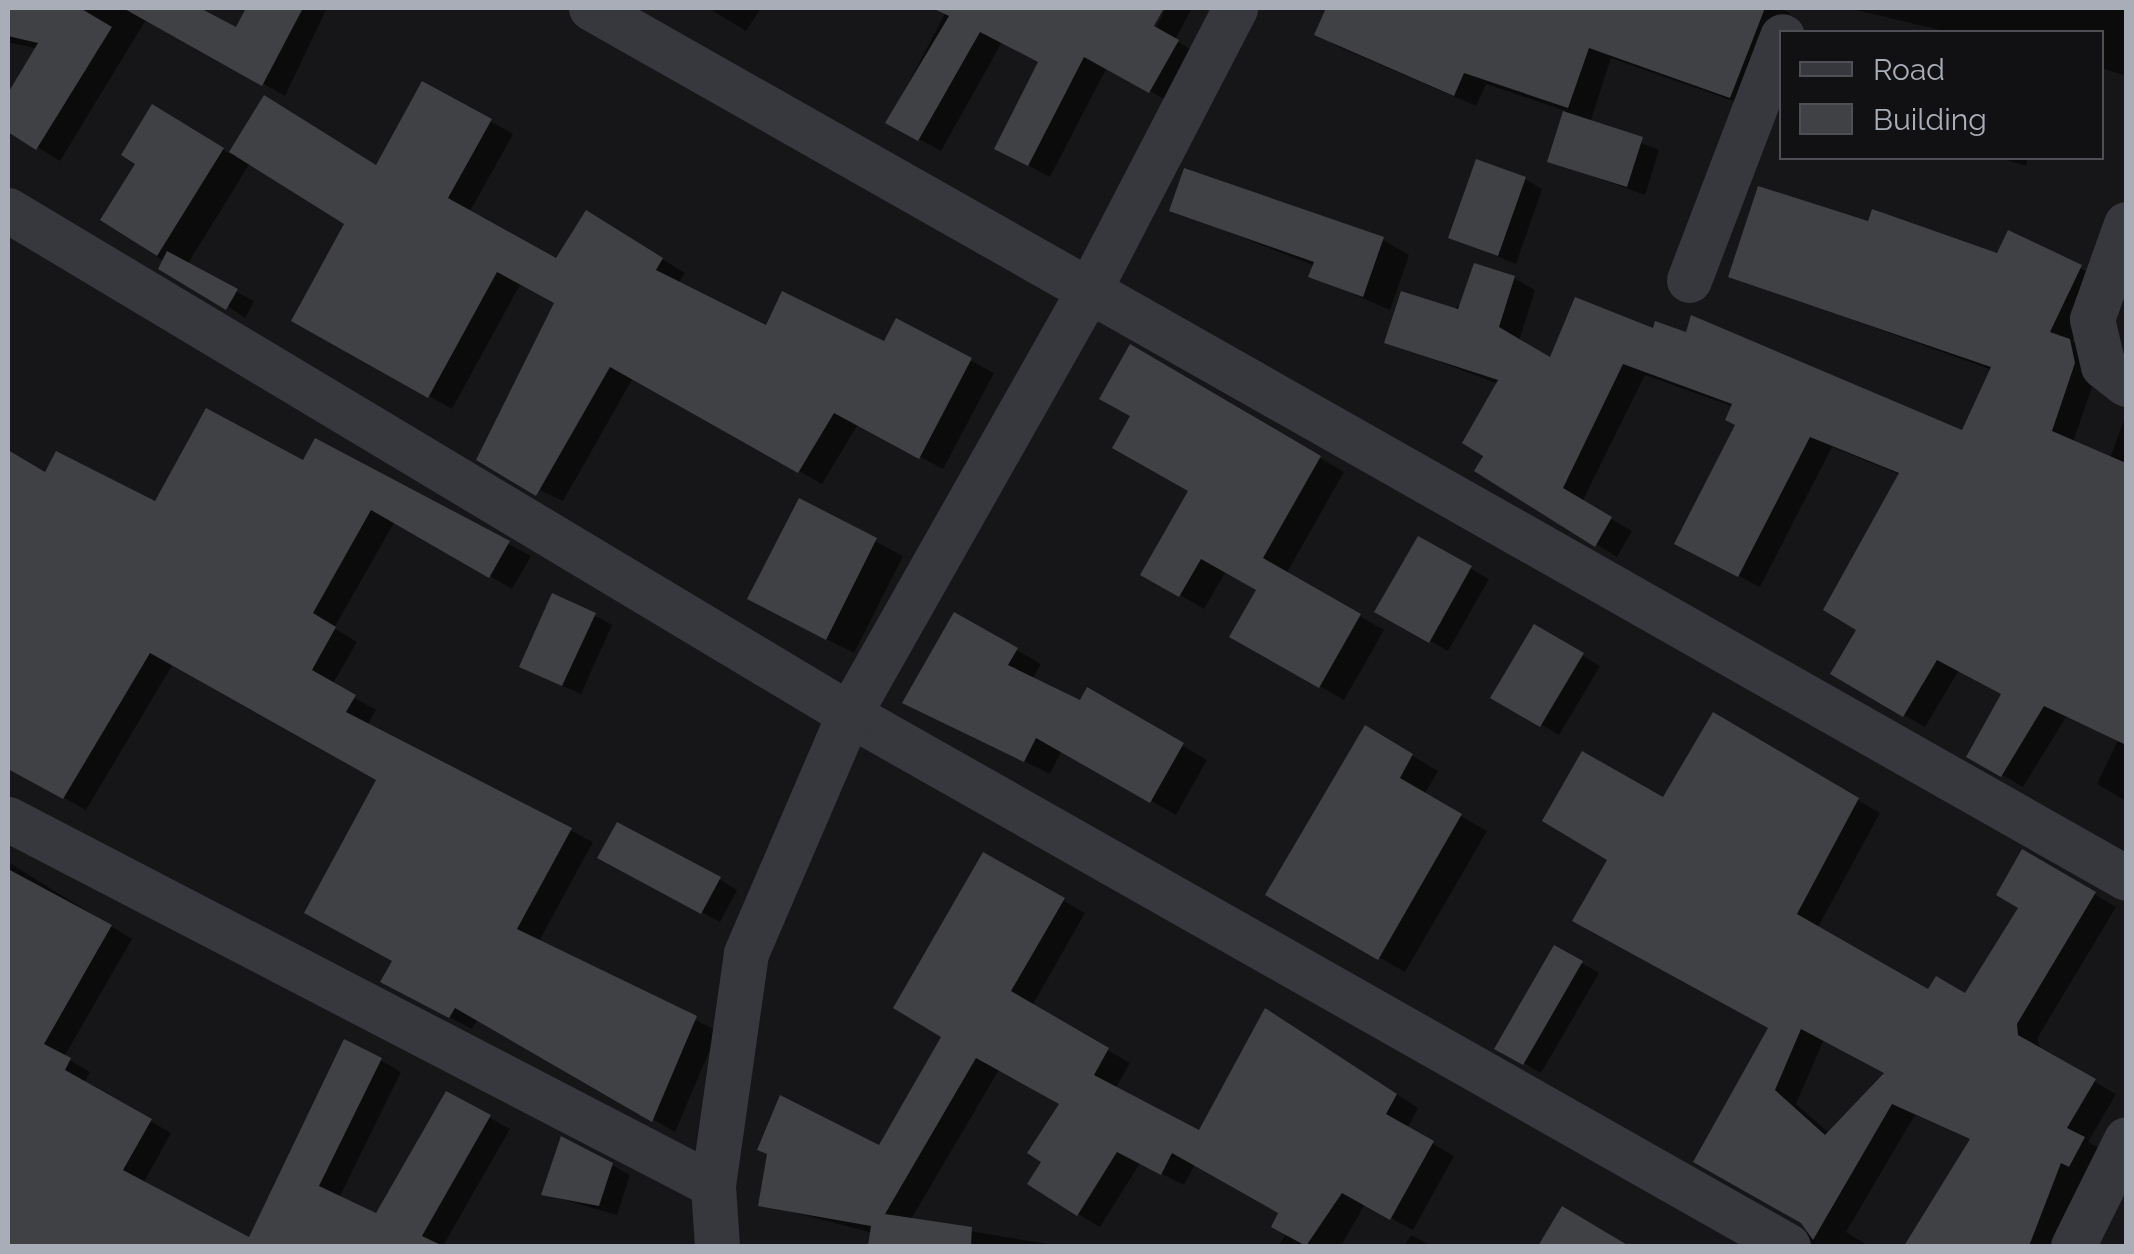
<!DOCTYPE html>
<style>
body{margin:0}
#map{position:relative;width:2134px;height:1254px;overflow:hidden;background:#161618;font-family:Raleway,sans-serif}
div>[style]{position:absolute}
.shadow>*{inset:0;background:#0007}
.building>*{inset:0;background:#404145}
.street>*{height:45px;margin:-22.5px;padding:0 22.5px;transform-origin:22.5px;border-radius:22.5px;background:#37383d}
span{translate:-50% -50%;white-space:nowrap;text-align:center;line-height:1.15;-webkit-text-stroke:9px #111113;paint-order:stroke}
.frame{position:absolute;inset:0;border:10px solid #a8adb8;pointer-events:none}
.legend{position:absolute;left:1779px;top:30px;width:325px;height:130px;box-sizing:border-box;background:#111113;border:2px solid #4d4f55;margin:0;padding:12px 18px;list-style:none;font-size:30px;color:#a8adb8}
.legend li{display:flex;align-items:center;gap:20px;height:50px}
.legend b{width:50px;border:2px solid #4d4f55}
</style>
<div id="map">
<div class="shadow">
<i style="clip-path:polygon(8px 8px,195px 8px,237px 31px,249px 8px,327px 8px,285px 96px,147px 18px,60px 161px,8px 129px,38px 49px,8px 42px)"></i>
<i style="clip-path:polygon(708px 8px,761px 8px,746px 31px)"></i>
<i style="clip-path:polygon(948px 8px,1161px 8px,1151px 38px,1166px 8px,1192px 8px,1175px 40px,1199px 54px,1171px 103px,1107px 67px,1050px 177px,1018px 160px,1041px 62px,1002px 42px,941px 151px,888px 122px)"></i>
<i style="clip-path:polygon(1329px 8px,1780px 8px,1790px 13px,1753px 108px,1611px 58px,1590px 123px,1659px 150px,1645px 195px,1550px 161px,1566px 111px,1486px 84px,1476px 106px,1339px 47px,1317px 34px)"></i>
<i style="clip-path:polygon(1848px 8px,2126px 8px,2126px 76px,2102px 68px,2102px 32px,1948px 32px)"></i>
<i style="clip-path:polygon(423px 84px,513px 134px,469px 213px,557px 261px,609px 226px,685px 273px,678px 284px,767px 329px,885px 344px,897px 321px,994px 373px,943px 469px,858px 424px,822px 484px,633px 378px,563px 501px,502px 472px,557px 303px,521px 283px,452px 409px,294px 320px,347px 223px,250px 163px,187px 265px,254px 301px,245px 318px,103px 219px,179px 123px,230px 154px,265px 98px,378px 168px)"></i>
<i style="clip-path:polygon(1999px 158px,2028px 158px,2026px 166px)"></i>
<i style="clip-path:polygon(1525px 179px,1542px 189px,1516px 264px,1451px 237px)"></i>
<i style="clip-path:polygon(1172px 210px,1383px 240px,1409px 255px,1390px 310px,1311px 276px,1315px 266px)"></i>
<i style="clip-path:polygon(1870px 224px,1999px 256px,2009px 234px,2102px 279px,2072px 341px,2090px 354px,2096px 376px,2073px 442px,2110px 458px,2126px 415px,2126px 801px,2097px 784px,2118px 740px,2066px 717px,2023px 787px,1970px 756px,2004px 693px,1959px 670px,1925px 727px,1833px 674px,1860px 629px,1901px 475px,1832px 447px,1760px 587px,1699px 555px,1738px 425px,1734px 407px,1645px 375px,1582px 502px,1632px 531px,1617px 557px,1478px 470px,1499px 384px,1387px 342px,1514px 278px,1535px 290px,1519px 341px,1551px 360px,1654px 331px,1964px 433px,1992px 370px,1731px 276px)"></i>
<i style="clip-path:polygon(1131px 347px,1344px 472px,1286px 574px,1384px 630px,1344px 700px,1232px 636px,1259px 589px,1226px 571px,1204px 609px,1144px 574px,1191px 491px,1133px 416px)"></i>
<i style="clip-path:polygon(316px 442px,531px 556px,512px 589px,395px 521px,334px 628px,357px 642px,332px 685px,376px 710px,367px 726px,593px 842px,538px 943px,718px 1031px,675px 1132px,478px 1018px,472px 1029px,405px 994px,379px 779px,173px 664px,86px 810px,8px 767px,25px 713px,8px 703px,8px 453px,46px 476px,156px 504px,304px 463px)"></i>
<i style="clip-path:polygon(800px 502px,903px 556px,854px 653px,777px 614px)"></i>
<i style="clip-path:polygon(1419px 539px,1489px 579px,1448px 651px,1378px 611px)"></i>
<i style="clip-path:polygon(594px 615px,612px 625px,581px 694px,540px 676px)"></i>
<i style="clip-path:polygon(955px 615px,1041px 664px,1032px 680px,1081px 703px,1088px 691px,1207px 760px,1176px 815px,1062px 750px,1050px 774px,905px 702px)"></i>
<i style="clip-path:polygon(1535px 627px,1600px 666px,1559px 735px,1494px 697px)"></i>
<i style="clip-path:polygon(evenodd,1714px 715px,1880px 813px,1817px 929px,1929px 993px,1966px 996px,2022px 907px,2022px 852px,2116px 907px,2038px 1037px,2040px 1050px,2116px 1094px,2088px 1142px,2105px 1152px,2091px 1178px,2084px 1174px,2055px 1246px,1929px 1246px,1938px 1196px,1972px 1140px,1915px 1115px,1846px 1232px,1869px 1246px,1811px 1246px,1804px 1222px,1696px 1161px,1771px 1028px,1664px 801px,1714px 715px,1824px 1039px,1887px 1073px,1830px 1134px,1796px 1104px,1824px 1039px)"></i>
<i style="clip-path:polygon(1366px 728px,1438px 771px,1424px 795px,1487px 831px,1405px 972px,1268px 894px)"></i>
<i style="clip-path:polygon(984px 855px,1085px 913px,1032px 1006px,1130px 1063px,1115px 1089px,1200px 1133px,1287px 1024px,1418px 1108px,1407px 1129px,1454px 1156px,1413px 1230px,1365px 1204px,1341px 1246px,1278px 1246px,1287px 1233px,1282px 1212px,1195px 1164px,1184px 1185px,1140px 1163px,1100px 1227px,1078px 1214px,1062px 1104px,1000px 1068px,910px 1221px,1060px 1246px,871px 1246px,873px 1233px,761px 1204px,880px 1148px,944px 1036px)"></i>
<i style="clip-path:polygon(8px 862px,132px 939px,64px 1057px,90px 1072px,84px 1084px,171px 1133px,143px 1184px,250px 1240px,380px 1060px,401px 1072px,339px 1198px,377px 1217px,447px 1094px,510px 1129px,443px 1246px,8px 1246px)"></i>
<i style="clip-path:polygon(618px 867px,719px 879px,737px 890px,720px 922px)"></i>
<i style="clip-path:polygon(1555px 948px,1599px 973px,1541px 1073px,1498px 1048px)"></i>
<i style="clip-path:polygon(612px 1165px,630px 1175px,617px 1215px,544px 1194px)"></i>
<i style="clip-path:polygon(1411px 1235px,1431px 1246px,1404px 1246px)"></i>
</div>
<div class="building">
<i style="clip-path:polygon(8px 8px,80px 8px,112px 27px,36px 150px,8px 132px,8px 93px,38px 43px,8px 36px)"></i>
<i style="clip-path:polygon(123px 8px,200px 8px,236px 27px,246px 8px,303px 8px,262px 86px)"></i>
<i style="clip-path:polygon(932px 8px,1164px 8px,1154px 26px,1179px 40px,1149px 93px,1084px 57px,1028px 166px,994px 149px,1038px 62px,980px 32px,918px 141px,885px 123px,949px 16px)"></i>
<i style="clip-path:polygon(1326px 8px,1765px 8px,1730px 98px,1589px 48px,1568px 108px,1464px 73px,1454px 96px,1314px 35px)"></i>
<i style="clip-path:polygon(422px 81px,492px 119px,448px 198px,556px 258px,586px 210px,663px 258px,656px 270px,766px 325px,782px 291px,884px 341px,896px 318px,972px 358px,919px 459px,834px 413px,798px 473px,610px 367px,536px 496px,476px 460px,554px 303px,497px 272px,428px 398px,291px 321px,344px 224px,229px 152px,264px 95px,376px 165px)"></i>
<i style="clip-path:polygon(152px 104px,224px 148px,157px 256px,100px 220px,135px 164px,121px 155px)"></i>
<i style="clip-path:polygon(1563px 111px,1643px 137px,1627px 187px,1547px 162px)"></i>
<i style="clip-path:polygon(1476px 159px,1526px 177px,1498px 256px,1448px 238px)"></i>
<i style="clip-path:polygon(1184px 168px,1384px 237px,1363px 297px,1308px 277px,1314px 262px,1169px 211px)"></i>
<i style="clip-path:polygon(1758px 186px,1868px 221px,1872px 209px,1997px 253px,2008px 230px,2082px 265px,2050px 332px,2070px 339px,2075px 363px,2052px 431px,2126px 463px,2126px 745px,2044px 706px,2001px 777px,1966px 757px,2001px 694px,1937px 660px,1903px 717px,1830px 674px,1856px 630px,1823px 610px,1899px 473px,1810px 437px,1738px 577px,1674px 544px,1735px 425px,1725px 420px,1732px 404px,1623px 364px,1563px 488px,1612px 517px,1595px 547px,1474px 471px,1483px 456px,1462px 443px,1498px 380px,1384px 343px,1401px 291px,1458px 309px,1474px 263px,1515px 276px,1499px 327px,1550px 357px,1575px 297px,1653px 328px,1655px 321px,1686px 332px,1691px 315px,1962px 430px,1991px 367px,1728px 277px)"></i>
<i style="clip-path:polygon(167px 251px,238px 289px,226px 310px,158px 269px)"></i>
<i style="clip-path:polygon(1130px 344px,1321px 456px,1263px 558px,1361px 614px,1319px 688px,1229px 637px,1256px 590px,1201px 559px,1179px 597px,1140px 575px,1188px 491px,1112px 448px,1130px 416px,1099px 399px)"></i>
<i style="clip-path:polygon(206px 408px,303px 460px,315px 438px,510px 541px,489px 578px,371px 510px,313px 613px,336px 627px,312px 670px,356px 695px,346px 712px,572px 828px,517px 929px,697px 1016px,652px 1122px,455px 1008px,449px 1018px,380px 982px,392px 961px,304px 913px,376px 780px,150px 653px,63px 799px,8px 769px,8px 450px,45px 472px,56px 451px,155px 501px)"></i>
<i style="clip-path:polygon(799px 498px,877px 538px,826px 640px,747px 599px)"></i>
<i style="clip-path:polygon(1418px 536px,1472px 566px,1429px 643px,1374px 612px)"></i>
<i style="clip-path:polygon(552px 593px,596px 613px,562px 686px,519px 667px)"></i>
<i style="clip-path:polygon(954px 612px,1018px 648px,1008px 665px,1080px 700px,1087px 687px,1184px 743px,1150px 803px,1036px 738px,1024px 762px,902px 703px)"></i>
<i style="clip-path:polygon(1534px 624px,1584px 653px,1540px 727px,1490px 698px)"></i>
<i style="clip-path:polygon(evenodd,1713px 712px,1859px 798px,1797px 914px,1928px 989px,1936px 976px,1965px 993px,2018px 908px,1996px 895px,2022px 849px,2096px 892px,2017px 1024px,2018px 1035px,2096px 1079px,2067px 1128px,2085px 1137px,2069px 1167px,2061px 1163px,2029px 1246px,1904px 1246px,1970px 1139px,1892px 1104px,1813px 1240px,1801px 1223px,1693px 1162px,1768px 1028px,1572px 921px,1607px 860px,1542px 821px,1582px 751px,1663px 797px,1713px 712px,1801px 1029px,1884px 1073px,1825px 1135px,1775px 1090px,1801px 1029px)"></i>
<i style="clip-path:polygon(1365px 725px,1413px 754px,1400px 778px,1462px 814px,1378px 960px,1265px 895px)"></i>
<i style="clip-path:polygon(617px 822px,721px 877px,701px 914px,597px 858px)"></i>
<i style="clip-path:polygon(983px 852px,1065px 898px,1011px 991px,1109px 1048px,1094px 1075px,1199px 1130px,1265px 1008px,1397px 1094px,1386px 1114px,1434px 1141px,1390px 1220px,1342px 1193px,1306px 1246px,1271px 1227px,1278px 1213px,1172px 1153px,1161px 1175px,1117px 1152px,1077px 1216px,1027px 1184px,1041px 1162px,1027px 1153px,1059px 1104px,976px 1058px,885px 1214px,972px 1227px,971px 1246px,868px 1246px,871px 1226px,758px 1206px,767px 1154px,757px 1150px,780px 1095px,879px 1145px,941px 1037px,893px 1008px)"></i>
<i style="clip-path:polygon(8px 869px,112px 925px,44px 1044px,71px 1058px,65px 1070px,152px 1119px,123px 1170px,249px 1237px,344px 1039px,382px 1058px,319px 1186px,376px 1213px,446px 1091px,491px 1115px,422px 1236px,443px 1246px,8px 1246px)"></i>
<i style="clip-path:polygon(1554px 945px,1583px 961px,1523px 1065px,1494px 1049px)"></i>
<i style="clip-path:polygon(561px 1136px,613px 1163px,599px 1206px,541px 1195px)"></i>
<i style="clip-path:polygon(1562px 1206px,1629px 1246px,1538px 1246px)"></i>
</div>
<div class="street">
<i style="left:591px;top:8px;width:1764px;rotate:29.54deg"></i>
<i style="left:8px;top:210px;width:980px;rotate:30.93deg"></i>
<i style="left:849px;top:714px;width:1079px;rotate:29.53deg"></i>
<i style="left:2126px;top:224px;width:101px;rotate:109.7deg"></i>
<i style="left:2092px;top:319px;width:48px;rotate:76.8deg"></i>
<i style="left:2103px;top:366px;width:29px;rotate:38deg"></i>
<i style="left:1689px;top:280px;width:261px;rotate:-69.1deg"></i>
<i style="left:8px;top:819px;width:794px;rotate:27.44deg"></i>
<i style="left:717px;top:1246px;width:61px;rotate:-93.8deg"></i>
<i style="left:713px;top:1185px;width:234px;rotate:-81.9deg"></i>
<i style="left:746px;top:953px;width:260px;rotate:-66.7deg"></i>
<i style="left:849px;top:714px;width:485px;rotate:-60.5deg"></i>
<i style="left:1088px;top:292px;width:320px;rotate:-62.6deg"></i>
<i style="left:2073px;top:1246px;width:119px;rotate:-63.6deg"></i>
</div>
<div class="frame"></div>
<ul class="legend">
<li><b style="height:12px;background:#37383d"></b>Road</li>
<li><b style="height:28px;background:#404145"></b>Building</li>
</ul>
</div>
